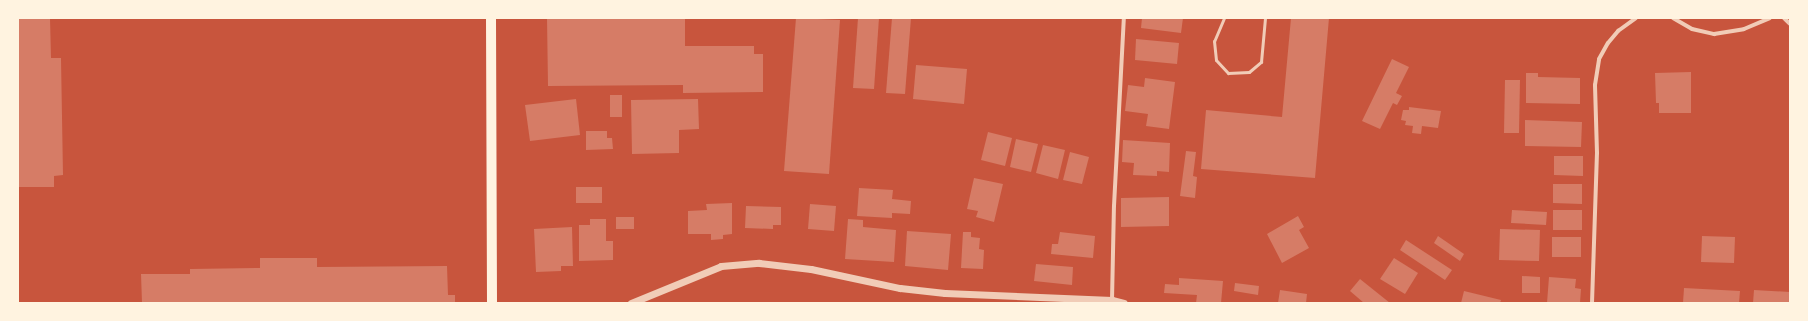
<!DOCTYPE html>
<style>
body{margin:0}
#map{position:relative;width:1808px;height:321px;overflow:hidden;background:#c8553d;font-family:"Source Sans 3",sans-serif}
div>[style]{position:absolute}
.building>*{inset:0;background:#d67c66}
.service>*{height:3px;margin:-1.5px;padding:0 1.5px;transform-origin:1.5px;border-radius:1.5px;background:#f1ccb7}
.minor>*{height:4px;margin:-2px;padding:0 2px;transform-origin:2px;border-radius:2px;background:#f1ccb7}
.tertiary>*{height:7px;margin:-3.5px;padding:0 3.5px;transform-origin:3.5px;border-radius:3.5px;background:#f1ccb7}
.primary>*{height:10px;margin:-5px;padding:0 5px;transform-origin:5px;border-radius:5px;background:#fff3e0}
span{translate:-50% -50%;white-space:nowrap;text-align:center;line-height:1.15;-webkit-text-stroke:3.5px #fff3e0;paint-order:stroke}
.frame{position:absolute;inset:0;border:19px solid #fff3e0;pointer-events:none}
</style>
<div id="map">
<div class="building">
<i style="clip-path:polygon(18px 18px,50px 18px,51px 58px,61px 58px,63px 175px,54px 176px,54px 187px,18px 187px)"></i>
<i style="clip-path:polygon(547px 18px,685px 18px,685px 46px,754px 46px,754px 54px,763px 54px,763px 92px,683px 93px,683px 85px,548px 86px)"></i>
<i style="clip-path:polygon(796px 18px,840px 20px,829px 174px,784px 171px)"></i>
<i style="clip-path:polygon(858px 18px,879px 18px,874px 89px,853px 88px)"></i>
<i style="clip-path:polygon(892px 18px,911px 18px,905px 94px,886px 93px)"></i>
<i style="clip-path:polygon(1142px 18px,1183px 18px,1181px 33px,1141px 28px)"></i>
<i style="clip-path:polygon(1291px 18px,1329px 18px,1315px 178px,1201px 169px,1206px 110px,1282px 117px)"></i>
<i style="clip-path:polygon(1136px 39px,1179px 43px,1177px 64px,1135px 60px)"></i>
<i style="clip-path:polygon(1392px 59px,1409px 67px,1396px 93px,1402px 96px,1397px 105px,1393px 103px,1380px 129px,1362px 121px)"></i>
<i style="clip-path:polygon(916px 65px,967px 69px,964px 104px,913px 99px)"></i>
<i style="clip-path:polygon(1691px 72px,1691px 113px,1659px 113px,1659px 103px,1656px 103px,1655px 73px)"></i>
<i style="clip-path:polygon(1526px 73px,1538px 73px,1538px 77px,1580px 78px,1580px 104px,1526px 103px)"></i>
<i style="clip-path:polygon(1145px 78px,1175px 82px,1169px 129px,1146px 126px,1148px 114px,1125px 111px,1128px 85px,1144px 87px)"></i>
<i style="clip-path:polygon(1505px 80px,1520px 80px,1519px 133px,1504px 133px)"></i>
<i style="clip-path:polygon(610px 95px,622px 95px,622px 117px,610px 117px)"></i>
<i style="clip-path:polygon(576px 99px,580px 135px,530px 141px,525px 105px)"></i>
<i style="clip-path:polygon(698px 99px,699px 129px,679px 130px,679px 153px,632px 154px,631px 100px)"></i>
<i style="clip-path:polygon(1409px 107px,1441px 111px,1438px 128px,1422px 126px,1421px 134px,1412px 133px,1413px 126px,1405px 125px,1406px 121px,1401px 120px,1403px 110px,1409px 110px)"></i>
<i style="clip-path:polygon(1525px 120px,1582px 122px,1581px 147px,1525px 146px)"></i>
<i style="clip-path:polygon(586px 131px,607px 131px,607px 138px,612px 138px,613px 149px,586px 150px)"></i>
<i style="clip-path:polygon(988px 132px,1012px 138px,1005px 166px,981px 160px)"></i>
<i style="clip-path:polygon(1016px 139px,1038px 144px,1031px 172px,1010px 167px)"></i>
<i style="clip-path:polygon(1123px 140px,1170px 143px,1169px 172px,1157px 171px,1157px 176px,1133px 175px,1134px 163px,1122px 162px)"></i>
<i style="clip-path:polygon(1043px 145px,1065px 150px,1058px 179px,1036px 173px)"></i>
<i style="clip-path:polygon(1186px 151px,1196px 152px,1193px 176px,1197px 177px,1195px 198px,1180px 196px)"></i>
<i style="clip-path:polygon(1070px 152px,1089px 157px,1082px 184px,1063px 180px)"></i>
<i style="clip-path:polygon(1554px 156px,1583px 156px,1583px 176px,1554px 175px)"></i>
<i style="clip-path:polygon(974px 178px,1003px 184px,994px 222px,976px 217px,978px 211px,967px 209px)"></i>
<i style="clip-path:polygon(1553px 184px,1582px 184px,1582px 204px,1553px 203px)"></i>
<i style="clip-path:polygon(576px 187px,602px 187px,602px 203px,576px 203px)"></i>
<i style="clip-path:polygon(859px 188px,893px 190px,892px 199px,911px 201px,910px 214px,892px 213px,892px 218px,857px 216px)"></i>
<i style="clip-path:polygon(1169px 197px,1169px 226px,1121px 227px,1121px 198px)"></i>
<i style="clip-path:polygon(732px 203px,732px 234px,723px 235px,723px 239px,711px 240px,711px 234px,688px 234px,688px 211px,707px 210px,706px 204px)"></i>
<i style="clip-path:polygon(810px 204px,836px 206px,834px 231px,808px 229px)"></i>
<i style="clip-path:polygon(746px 206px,781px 207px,781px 225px,773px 225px,773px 229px,745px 228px)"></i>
<i style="clip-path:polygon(1512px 210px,1547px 212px,1546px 225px,1511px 223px)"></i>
<i style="clip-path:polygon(1553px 210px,1582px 210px,1582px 230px,1553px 230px)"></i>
<i style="clip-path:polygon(1298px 216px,1304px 227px,1299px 230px,1309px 248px,1282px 263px,1267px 234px)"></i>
<i style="clip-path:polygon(616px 217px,634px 217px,634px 229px,616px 229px)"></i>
<i style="clip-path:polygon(590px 219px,606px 219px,606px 241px,613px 241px,613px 260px,579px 261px,579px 225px,590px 225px)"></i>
<i style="clip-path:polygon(848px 219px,863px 220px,863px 227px,896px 230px,894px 262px,845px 259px)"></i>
<i style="clip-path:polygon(572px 227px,573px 266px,561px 266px,561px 271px,536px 272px,534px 229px)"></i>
<i style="clip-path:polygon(1500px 229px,1540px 230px,1539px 261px,1499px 260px)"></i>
<i style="clip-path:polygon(907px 231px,951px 234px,948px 270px,905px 266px)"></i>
<i style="clip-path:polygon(963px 232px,971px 232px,971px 237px,980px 238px,979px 249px,984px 250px,983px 269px,961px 268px)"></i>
<i style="clip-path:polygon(1060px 232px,1095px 236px,1093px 258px,1051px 254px,1052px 244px,1058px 244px)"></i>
<i style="clip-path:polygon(1438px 236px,1464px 254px,1460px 261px,1434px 243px)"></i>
<i style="clip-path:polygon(1702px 236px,1735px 237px,1734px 263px,1701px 262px)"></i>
<i style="clip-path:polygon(1552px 237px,1581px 237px,1581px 257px,1552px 257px)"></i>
<i style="clip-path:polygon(1406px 240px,1452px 270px,1445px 280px,1400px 250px)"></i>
<i style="clip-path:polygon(260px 258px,317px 258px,317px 267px,447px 266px,448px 295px,455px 295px,455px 303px,142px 303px,141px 274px,190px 274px,190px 269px,260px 268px)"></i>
<i style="clip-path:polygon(1394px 258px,1418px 273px,1405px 294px,1380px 279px)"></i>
<i style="clip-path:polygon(1036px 264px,1073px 267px,1072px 285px,1034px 281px)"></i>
<i style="clip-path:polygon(1522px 276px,1540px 277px,1540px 293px,1522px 293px)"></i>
<i style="clip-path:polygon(1549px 277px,1576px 279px,1575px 288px,1581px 289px,1580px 303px,1547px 303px)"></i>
<i style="clip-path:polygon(1179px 278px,1223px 281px,1221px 303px,1196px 303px,1197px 295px,1164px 293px,1165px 284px,1179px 285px)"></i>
<i style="clip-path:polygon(1360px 279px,1390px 303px,1364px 303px,1350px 291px)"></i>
<i style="clip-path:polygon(1235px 283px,1259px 286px,1258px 295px,1234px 291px)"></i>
<i style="clip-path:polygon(1684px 288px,1740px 291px,1739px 303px,1683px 303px)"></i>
<i style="clip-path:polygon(1280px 290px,1307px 294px,1306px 303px,1278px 303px)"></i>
<i style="clip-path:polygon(1754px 290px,1790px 292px,1790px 303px,1753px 303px)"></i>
<i style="clip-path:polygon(1464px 291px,1501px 300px,1500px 303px,1461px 303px)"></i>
</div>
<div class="service">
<i style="left:1224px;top:18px;width:25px;rotate:113deg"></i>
<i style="left:1214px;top:41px;width:19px;rotate:84deg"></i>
<i style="left:1216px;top:60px;width:18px;rotate:47deg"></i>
<i style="left:1228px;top:73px;width:21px;rotate:-3deg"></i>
<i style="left:1249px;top:72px;width:16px;rotate:-40deg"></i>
<i style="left:1261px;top:62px;width:44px;rotate:-84.8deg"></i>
</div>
<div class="minor">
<i style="left:1673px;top:18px;width:22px;rotate:30deg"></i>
<i style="left:1692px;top:29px;width:23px;rotate:13deg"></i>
<i style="left:1714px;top:34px;width:30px;rotate:-9deg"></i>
<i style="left:1744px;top:29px;width:28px;rotate:-23deg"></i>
<i style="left:1784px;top:18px;width:8px;rotate:45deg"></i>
<i style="left:1112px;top:300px;width:94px;rotate:-88.8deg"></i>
<i style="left:1114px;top:206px;width:188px;rotate:-87deg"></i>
<i style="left:1592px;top:303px;width:150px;rotate:-88.1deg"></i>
<i style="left:1597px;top:153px;width:68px;rotate:-91.7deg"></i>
<i style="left:1595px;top:85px;width:26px;rotate:-81deg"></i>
<i style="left:1599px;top:59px;width:18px;rotate:-61deg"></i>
<i style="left:1608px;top:43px;width:16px;rotate:-50deg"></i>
<i style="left:1618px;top:31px;width:22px;rotate:-36deg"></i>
</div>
<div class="tertiary">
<i style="left:631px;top:303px;width:97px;rotate:-22.3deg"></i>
<i style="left:721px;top:266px;width:38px;rotate:-5deg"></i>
<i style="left:759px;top:263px;width:52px;rotate:6.6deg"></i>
<i style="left:811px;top:269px;width:91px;rotate:12.1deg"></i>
<i style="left:900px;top:288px;width:45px;rotate:6.3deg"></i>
<i style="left:945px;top:293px;width:167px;rotate:2.4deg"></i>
<i style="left:1112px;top:300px;width:12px;rotate:14deg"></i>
</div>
<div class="primary">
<i style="left:491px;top:18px;width:285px;rotate:89.8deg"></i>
</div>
<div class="frame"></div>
</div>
